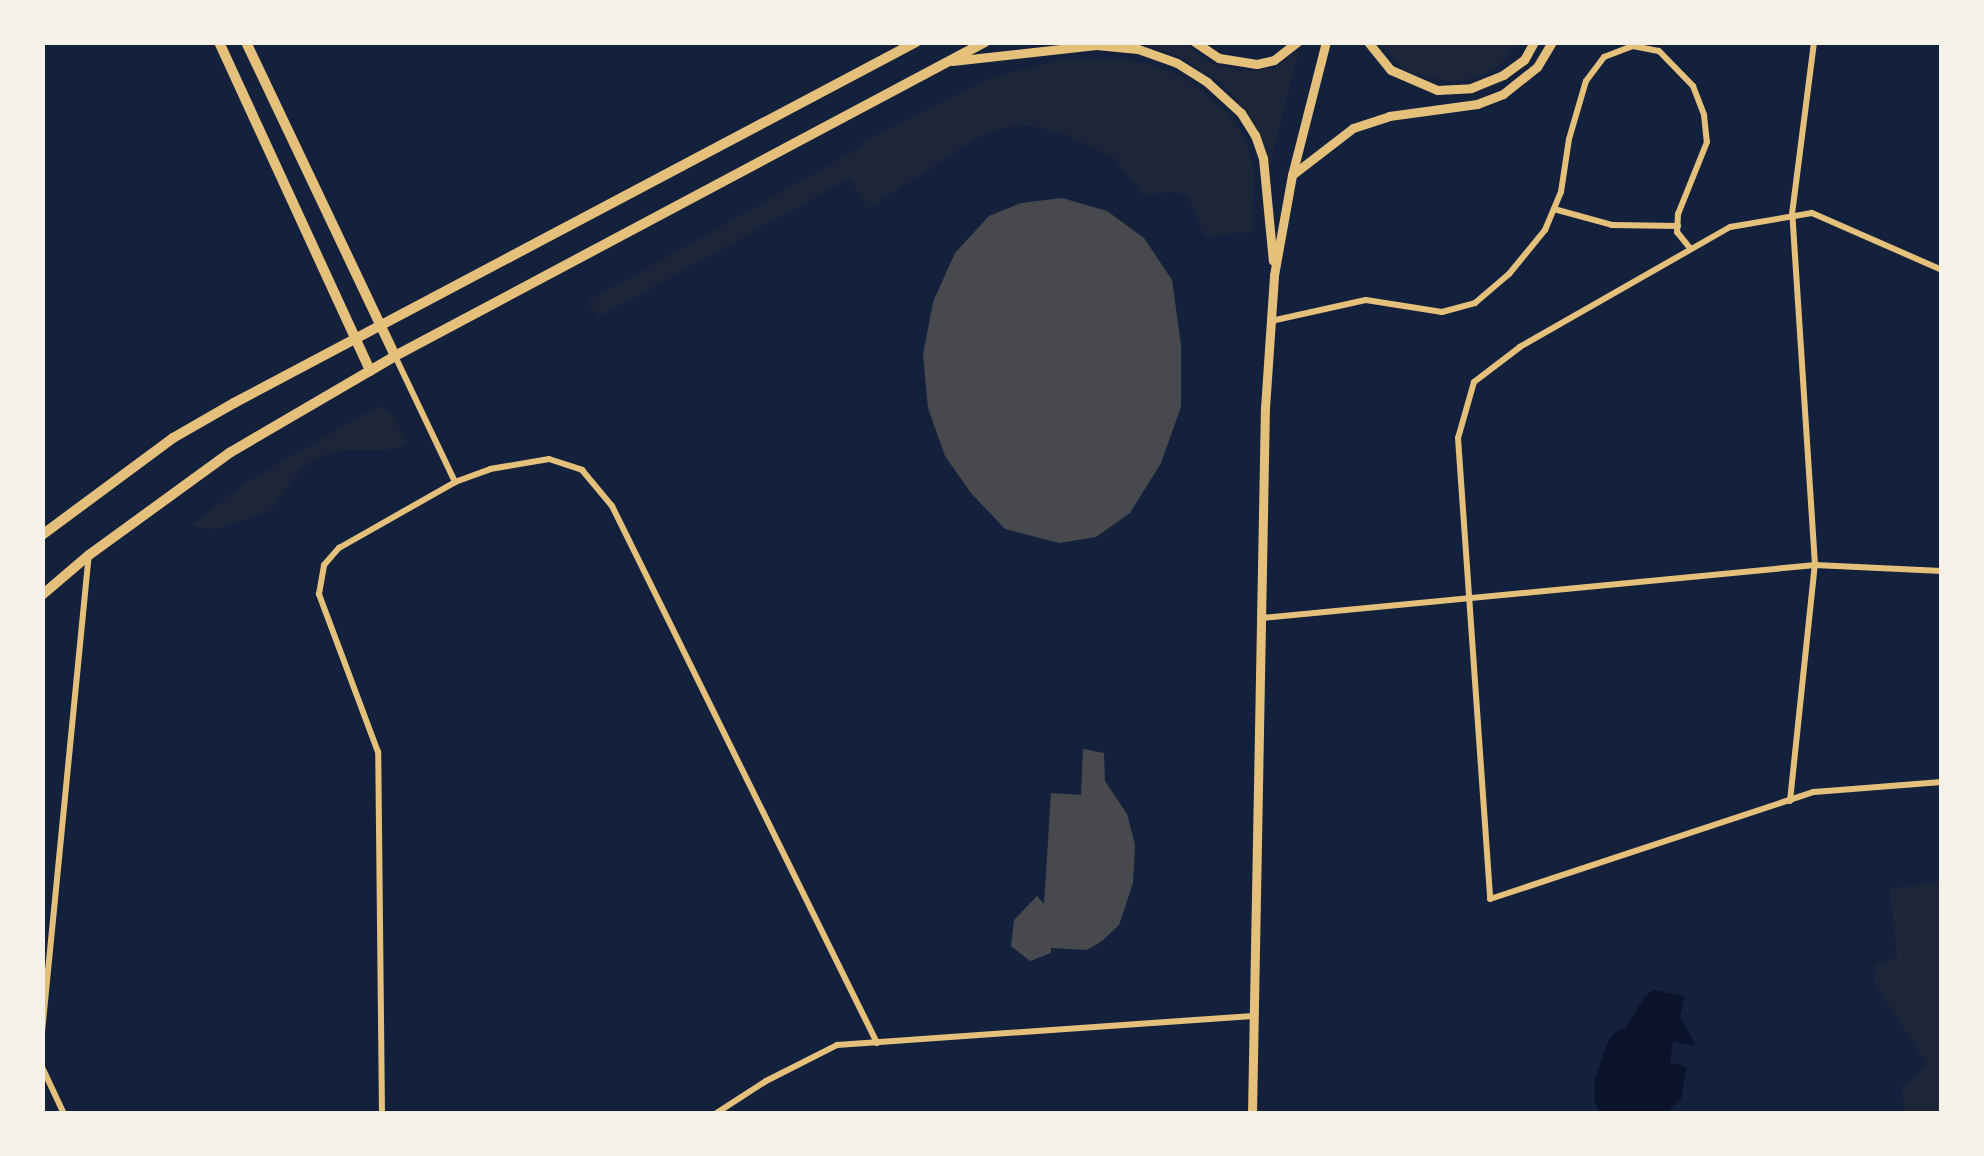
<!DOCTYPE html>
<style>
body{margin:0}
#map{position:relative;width:1984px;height:1156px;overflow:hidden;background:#14213d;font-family:"Playfair Display",serif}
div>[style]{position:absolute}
.green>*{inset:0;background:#1d2539}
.water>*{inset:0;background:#0b132b}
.building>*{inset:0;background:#48494c}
.minor>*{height:6px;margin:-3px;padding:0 3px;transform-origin:3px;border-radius:3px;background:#e5c07b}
.secondary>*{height:9px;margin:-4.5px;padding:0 4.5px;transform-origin:4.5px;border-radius:4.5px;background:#e5c07b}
.primary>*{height:10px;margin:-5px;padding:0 5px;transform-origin:5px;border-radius:5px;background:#e5c07b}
span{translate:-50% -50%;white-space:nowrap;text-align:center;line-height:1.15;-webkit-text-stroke:10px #f6f1e7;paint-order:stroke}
.frame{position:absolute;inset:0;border:45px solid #f6f1e7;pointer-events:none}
</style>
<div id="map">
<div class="green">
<i style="clip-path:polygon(1139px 43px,1185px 43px,1210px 63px,1244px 71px,1275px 68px,1299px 50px,1269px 170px,1248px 114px,1223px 84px,1178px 56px)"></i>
<i style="clip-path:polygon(1379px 43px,1516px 43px,1506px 60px,1480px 77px,1450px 82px,1405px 71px)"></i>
<i style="clip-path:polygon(1114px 58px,1151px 64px,1187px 79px,1227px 113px,1247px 140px,1254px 173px,1253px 232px,1204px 236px,1188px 196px,1174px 192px,1144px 195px,1113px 157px,1067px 135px,1031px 126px,1006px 127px,977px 138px,868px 209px,850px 178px,599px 317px,587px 302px,863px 146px,861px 142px,993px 77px,1058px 60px)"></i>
<i style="clip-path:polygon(378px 406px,392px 415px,408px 444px,389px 450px,344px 450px,323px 455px,302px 467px,269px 511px,217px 529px,190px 526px,250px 480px)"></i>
<i style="clip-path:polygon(1941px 883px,1941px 1113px,1905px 1113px,1901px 1088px,1927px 1065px,1874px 982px,1875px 965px,1897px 957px,1889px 888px)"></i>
</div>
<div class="water">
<i style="clip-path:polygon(1654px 990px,1685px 996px,1680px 1016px,1696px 1046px,1673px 1042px,1670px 1062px,1686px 1067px,1681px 1101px,1671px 1107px,1669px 1113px,1600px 1113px,1594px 1100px,1595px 1079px,1606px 1047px,1613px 1034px,1626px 1027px,1645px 996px)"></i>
</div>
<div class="building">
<i style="clip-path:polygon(1062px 198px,1107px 211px,1144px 238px,1172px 280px,1181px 345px,1181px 407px,1161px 463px,1130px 513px,1096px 537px,1059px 543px,1005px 529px,971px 493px,945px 456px,928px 408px,923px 355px,933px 302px,955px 253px,989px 216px,1021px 203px)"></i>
<i style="clip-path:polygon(1083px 749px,1104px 753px,1105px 781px,1127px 814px,1135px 845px,1133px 883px,1119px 925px,1102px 941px,1087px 950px,1051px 948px,1051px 953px,1030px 961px,1011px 946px,1014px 920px,1037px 896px,1044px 904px,1051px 793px,1081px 795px)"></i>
</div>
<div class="minor">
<i style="left:1554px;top:209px;width:60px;rotate:15.4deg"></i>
<i style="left:1612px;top:225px;width:66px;rotate:0.9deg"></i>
<i style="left:1942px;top:270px;width:142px;rotate:-156.3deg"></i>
<i style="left:1812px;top:213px;width:83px;rotate:170.3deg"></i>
<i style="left:1730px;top:227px;width:242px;rotate:150.3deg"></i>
<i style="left:1520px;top:347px;width:58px;rotate:142.7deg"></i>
<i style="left:1474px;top:382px;width:58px;rotate:105.9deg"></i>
<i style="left:1458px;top:438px;width:462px;rotate:86deg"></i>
<i style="left:1490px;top:899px;width:341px;rotate:-18.3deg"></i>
<i style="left:1814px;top:792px;width:128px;rotate:-4.5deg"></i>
<i style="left:1271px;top:321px;width:97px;rotate:-12.5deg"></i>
<i style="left:1366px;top:300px;width:77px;rotate:9deg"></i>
<i style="left:1442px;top:312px;width:34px;rotate:-15deg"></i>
<i style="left:1475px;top:303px;width:45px;rotate:-40.5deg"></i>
<i style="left:1509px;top:274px;width:57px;rotate:-50.7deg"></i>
<i style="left:1545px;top:230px;width:41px;rotate:-67.2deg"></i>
<i style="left:1561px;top:192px;width:54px;rotate:-81.4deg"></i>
<i style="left:1569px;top:139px;width:60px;rotate:-73.7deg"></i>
<i style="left:1586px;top:81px;width:30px;rotate:-53deg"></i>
<i style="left:1604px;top:57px;width:31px;rotate:-21deg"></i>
<i style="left:1633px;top:46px;width:26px;rotate:11deg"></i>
<i style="left:1659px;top:51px;width:49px;rotate:45.8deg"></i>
<i style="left:1693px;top:86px;width:31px;rotate:69deg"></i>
<i style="left:1704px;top:115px;width:27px;rotate:84deg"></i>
<i style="left:1707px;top:142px;width:78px;rotate:111.9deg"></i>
<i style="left:1678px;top:214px;width:18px;rotate:93deg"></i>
<i style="left:1677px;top:232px;width:21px;rotate:51deg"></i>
<i style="left:395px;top:356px;width:140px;rotate:64.5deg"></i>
<i style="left:455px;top:482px;width:37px;rotate:-20deg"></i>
<i style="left:490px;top:469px;width:60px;rotate:-9.6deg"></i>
<i style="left:549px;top:459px;width:35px;rotate:18deg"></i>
<i style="left:582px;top:470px;width:47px;rotate:50.2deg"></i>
<i style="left:612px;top:506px;width:599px;rotate:63.73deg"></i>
<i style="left:1262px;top:618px;width:556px;rotate:-5.47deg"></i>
<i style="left:1815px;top:565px;width:127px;rotate:2.7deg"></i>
<i style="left:1790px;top:801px;width:237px;rotate:-84deg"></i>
<i style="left:1815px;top:565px;width:352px;rotate:-93.7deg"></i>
<i style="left:1792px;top:214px;width:173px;rotate:-82.7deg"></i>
<i style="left:42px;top:1032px;width:478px;rotate:-84.4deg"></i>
<i style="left:42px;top:1067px;width:52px;rotate:64.9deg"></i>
<i style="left:382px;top:1114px;width:362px;rotate:-90.6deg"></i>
<i style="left:378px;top:752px;width:169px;rotate:-110.5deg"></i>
<i style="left:319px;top:594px;width:29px;rotate:-80deg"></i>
<i style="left:324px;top:565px;width:23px;rotate:-49deg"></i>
<i style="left:339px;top:548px;width:133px;rotate:-29.6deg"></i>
<i style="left:715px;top:1114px;width:61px;rotate:-32.9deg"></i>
<i style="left:766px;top:1081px;width:80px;rotate:-26.9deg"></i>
<i style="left:837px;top:1045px;width:417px;rotate:-4deg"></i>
</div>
<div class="secondary">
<i style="left:1195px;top:42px;width:29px;rotate:34deg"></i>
<i style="left:1219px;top:58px;width:38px;rotate:9deg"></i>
<i style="left:1257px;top:64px;width:17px;rotate:-13deg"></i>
<i style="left:1274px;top:60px;width:29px;rotate:-38deg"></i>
<i style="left:1368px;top:42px;width:36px;rotate:51deg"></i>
<i style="left:1391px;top:70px;width:50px;rotate:23.5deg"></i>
<i style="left:1437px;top:90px;width:34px;rotate:-3deg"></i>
<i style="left:1471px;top:88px;width:35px;rotate:-22deg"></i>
<i style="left:1503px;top:75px;width:26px;rotate:-36deg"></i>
<i style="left:1524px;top:60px;width:21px;rotate:-61deg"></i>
<i style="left:952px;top:61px;width:145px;rotate:-6.3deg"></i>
<i style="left:1096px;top:45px;width:42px;rotate:5.4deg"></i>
<i style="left:1138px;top:49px;width:41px;rotate:19.7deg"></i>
<i style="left:1177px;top:63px;width:36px;rotate:32deg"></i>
<i style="left:1207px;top:82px;width:46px;rotate:42.4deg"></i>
<i style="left:1241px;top:113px;width:26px;rotate:58deg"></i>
<i style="left:1255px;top:135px;width:24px;rotate:71deg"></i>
<i style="left:1263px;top:158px;width:103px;rotate:84.5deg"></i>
<i style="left:1292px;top:175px;width:77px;rotate:-37.6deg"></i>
<i style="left:1353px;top:128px;width:38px;rotate:-18deg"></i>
<i style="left:1389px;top:116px;width:89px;rotate:-7.8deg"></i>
<i style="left:1477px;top:104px;width:28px;rotate:-21deg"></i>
<i style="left:1503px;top:94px;width:43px;rotate:-38.5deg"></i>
<i style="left:1537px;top:67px;width:29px;rotate:-59deg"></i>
<i style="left:1252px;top:1114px;width:706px;rotate:-88.95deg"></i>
<i style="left:1265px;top:408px;width:133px;rotate:-86.1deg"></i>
<i style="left:1274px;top:275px;width:102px;rotate:-79.8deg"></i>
<i style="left:1292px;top:175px;width:137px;rotate:-75.7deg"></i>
</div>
<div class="primary">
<i style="left:219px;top:42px;width:362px;rotate:65.3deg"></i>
<i style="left:246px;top:42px;width:348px;rotate:64.6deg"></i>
<i style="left:42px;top:535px;width:163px;rotate:-36.5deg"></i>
<i style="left:173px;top:438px;width:70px;rotate:-29.8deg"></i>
<i style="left:234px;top:403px;width:772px;rotate:-27.89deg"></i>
<i style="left:42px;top:595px;width:62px;rotate:-40.4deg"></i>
<i style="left:89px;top:555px;width:175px;rotate:-36deg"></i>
<i style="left:231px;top:452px;width:190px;rotate:-30.3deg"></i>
<i style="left:395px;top:356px;width:668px;rotate:-28.02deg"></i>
</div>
<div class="frame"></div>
</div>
